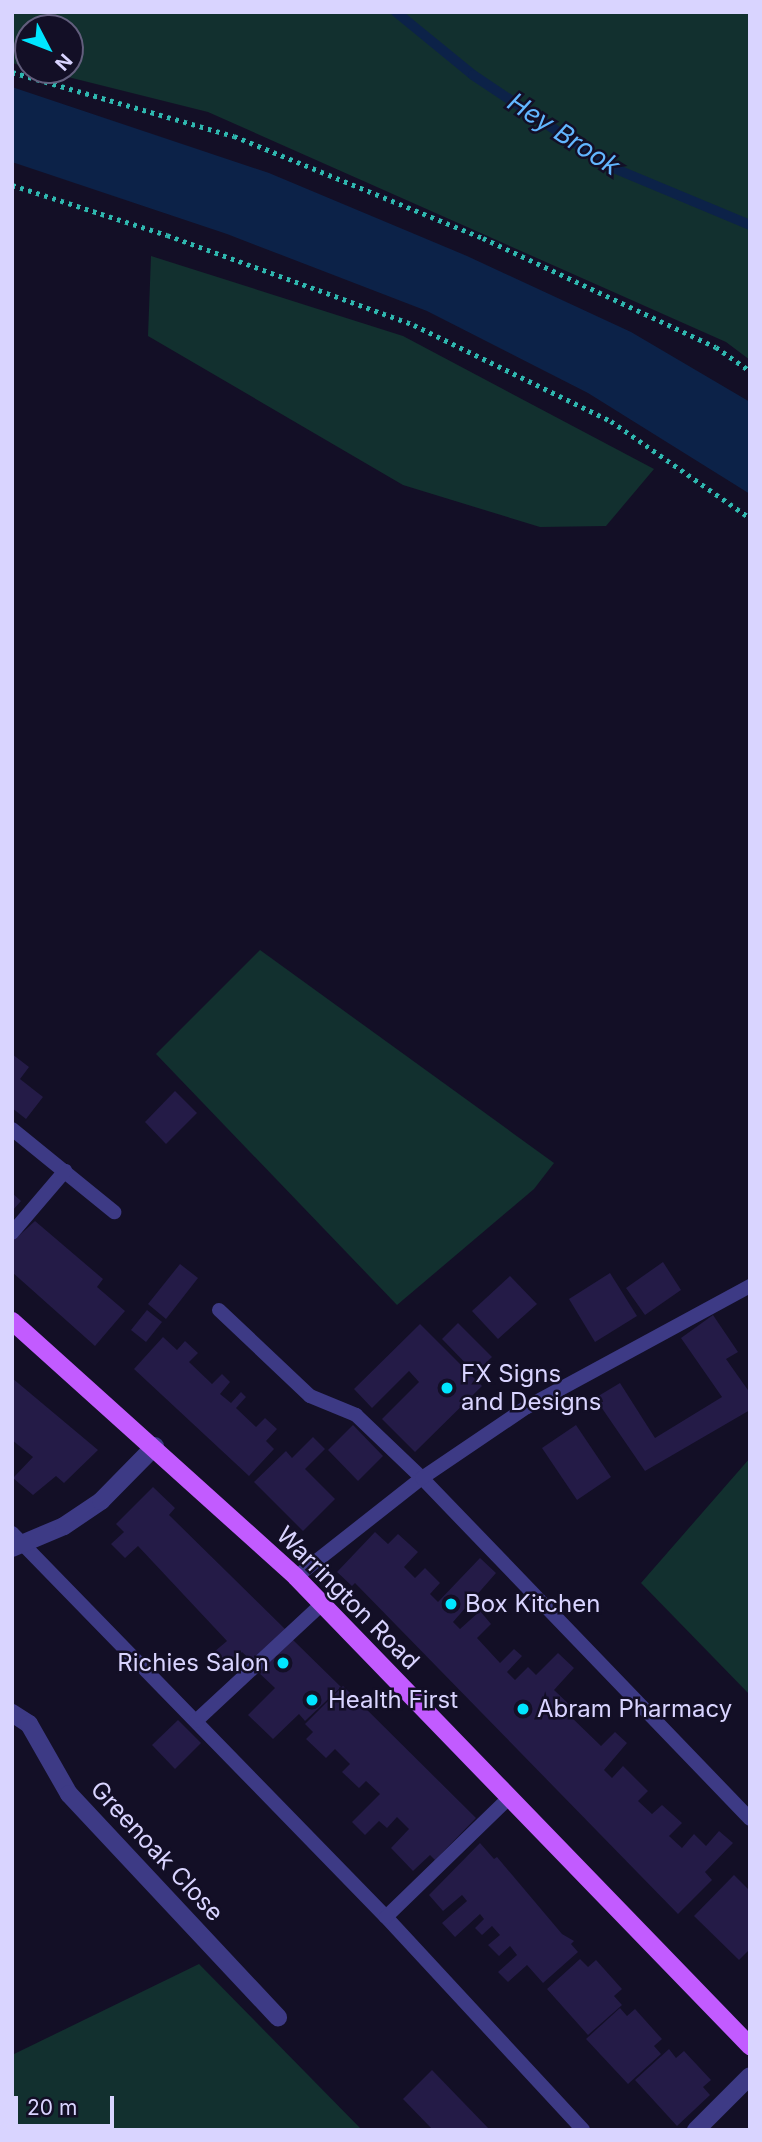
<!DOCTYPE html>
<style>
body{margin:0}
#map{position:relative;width:762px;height:2142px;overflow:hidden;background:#130f26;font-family:Inter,sans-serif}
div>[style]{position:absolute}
.green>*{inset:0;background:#12302f}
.water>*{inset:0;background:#0c2248}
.stream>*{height:10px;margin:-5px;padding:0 5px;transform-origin:5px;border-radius:5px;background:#0c2248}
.building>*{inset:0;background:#241b47}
.path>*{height:4.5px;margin-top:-2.25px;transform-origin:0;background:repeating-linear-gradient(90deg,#2fb8b0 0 3.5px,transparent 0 8.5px)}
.service>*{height:14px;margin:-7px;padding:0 7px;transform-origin:7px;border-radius:7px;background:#3d3a85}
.minor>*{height:18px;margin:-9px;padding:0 9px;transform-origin:9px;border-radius:9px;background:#3d3a85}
.primary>*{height:18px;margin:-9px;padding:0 9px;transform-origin:9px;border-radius:9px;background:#c25bff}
.dots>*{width:19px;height:19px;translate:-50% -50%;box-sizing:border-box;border:4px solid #130f26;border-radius:50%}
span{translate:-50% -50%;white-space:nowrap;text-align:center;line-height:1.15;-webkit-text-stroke:5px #130f26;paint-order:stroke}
.poi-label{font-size:24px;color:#d9d4ff}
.left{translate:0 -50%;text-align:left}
.right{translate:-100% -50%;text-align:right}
.street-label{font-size:24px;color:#d9d4ff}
.water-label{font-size:26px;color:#62b6ff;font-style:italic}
.frame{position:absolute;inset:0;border:14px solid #d9d4ff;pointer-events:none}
.north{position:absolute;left:14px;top:14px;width:70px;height:70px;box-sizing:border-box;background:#130f26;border:2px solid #625e7d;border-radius:50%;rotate:132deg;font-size:19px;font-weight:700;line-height:28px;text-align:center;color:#d9d4ff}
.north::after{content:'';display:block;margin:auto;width:24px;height:32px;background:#00e5ff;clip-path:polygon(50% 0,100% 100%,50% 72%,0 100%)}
.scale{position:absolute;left:14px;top:2096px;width:100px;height:32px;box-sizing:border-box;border:4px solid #d9d4ff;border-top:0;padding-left:9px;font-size:21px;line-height:24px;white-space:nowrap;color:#d9d4ff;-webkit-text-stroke:5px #130f26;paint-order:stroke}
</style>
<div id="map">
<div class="green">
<i style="clip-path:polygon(12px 12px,750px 12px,750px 360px,726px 342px,208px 112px,40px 70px,70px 70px,70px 28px,28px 28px,28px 67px,12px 63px)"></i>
<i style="clip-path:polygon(151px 256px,403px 336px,654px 469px,606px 526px,540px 527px,403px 485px,148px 336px)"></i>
<i style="clip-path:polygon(260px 950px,554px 1163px,534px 1189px,397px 1305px,156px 1054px)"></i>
<i style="clip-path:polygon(750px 1458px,750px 1695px,641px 1583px)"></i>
<i style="clip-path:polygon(199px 1964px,362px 2130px,12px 2130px,12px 2055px)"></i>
</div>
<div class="water">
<i style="clip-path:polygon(12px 87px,269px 173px,467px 256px,631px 332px,750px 402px,750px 494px,588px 393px,427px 311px,227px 234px,12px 162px)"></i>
</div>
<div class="stream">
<i style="left:396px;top:12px;width:99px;rotate:39.3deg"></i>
<i style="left:473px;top:75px;width:166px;rotate:33.7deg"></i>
<i style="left:611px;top:167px;width:151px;rotate:22.6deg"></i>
</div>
<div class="building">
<i style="clip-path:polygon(12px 1054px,29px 1067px,20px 1079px,43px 1097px,26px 1119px,12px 1108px)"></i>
<i style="clip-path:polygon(175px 1091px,197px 1113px,166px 1144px,145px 1122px)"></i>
<i style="clip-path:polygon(12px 1193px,21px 1201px,12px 1211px)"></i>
<i style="clip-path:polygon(35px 1221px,103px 1279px,97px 1287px,125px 1311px,95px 1346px,12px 1272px,12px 1242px)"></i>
<i style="clip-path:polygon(663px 1262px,681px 1290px,645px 1315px,626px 1288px)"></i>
<i style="clip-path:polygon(180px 1264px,198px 1278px,166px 1319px,148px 1304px)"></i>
<i style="clip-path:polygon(610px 1273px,637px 1316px,595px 1342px,569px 1299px)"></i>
<i style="clip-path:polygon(510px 1276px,537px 1304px,498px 1339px,472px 1311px)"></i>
<i style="clip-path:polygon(147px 1310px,162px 1322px,146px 1342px,131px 1330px)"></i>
<i style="clip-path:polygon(713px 1315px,738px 1352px,726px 1359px,750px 1393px,750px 1410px,645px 1471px,595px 1398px,620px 1383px,655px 1438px,722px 1397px,681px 1338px)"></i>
<i style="clip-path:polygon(458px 1323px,492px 1357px,475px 1373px,442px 1339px)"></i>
<i style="clip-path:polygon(420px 1324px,482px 1386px,415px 1452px,382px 1419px,419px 1382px,409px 1371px,372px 1408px,354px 1389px)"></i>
<i style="clip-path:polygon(163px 1337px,177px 1350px,185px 1341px,198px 1353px,189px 1362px,212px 1384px,222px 1374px,230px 1382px,220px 1394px,231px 1403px,241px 1392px,246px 1397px,236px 1408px,256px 1427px,265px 1418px,277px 1429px,266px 1441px,274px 1449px,249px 1476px,134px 1369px)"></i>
<i style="clip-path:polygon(12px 1378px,98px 1450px,64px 1483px,56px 1476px,33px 1495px,13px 1478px,33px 1457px,12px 1440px)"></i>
<i style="clip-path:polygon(353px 1425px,383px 1456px,358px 1481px,328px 1450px)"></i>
<i style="clip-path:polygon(576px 1425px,611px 1477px,577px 1500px,542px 1448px)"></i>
<i style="clip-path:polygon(313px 1437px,325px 1449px,305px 1469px,335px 1499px,303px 1531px,254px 1482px,286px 1451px,292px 1458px)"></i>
<i style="clip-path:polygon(153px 1487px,175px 1508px,169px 1515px,286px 1630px,253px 1662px,242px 1652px,226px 1665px,214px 1652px,227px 1641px,138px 1546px,125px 1558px,111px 1544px,124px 1532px,116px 1524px)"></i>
<i style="clip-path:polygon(375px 1532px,388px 1544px,398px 1534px,418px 1552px,404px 1567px,415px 1578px,425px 1568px,440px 1583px,430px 1594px,438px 1602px,480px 1558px,496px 1573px,453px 1622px,460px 1629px,480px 1611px,491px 1624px,477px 1638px,500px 1663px,514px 1649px,522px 1656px,507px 1672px,515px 1680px,528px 1667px,536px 1675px,558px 1653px,574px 1668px,554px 1690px,573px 1708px,567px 1713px,601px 1746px,615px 1732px,627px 1743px,604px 1770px,612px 1778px,623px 1766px,648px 1791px,638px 1801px,652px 1814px,662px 1805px,682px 1823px,669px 1836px,682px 1848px,694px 1834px,706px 1846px,719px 1831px,733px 1843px,705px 1872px,712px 1880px,678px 1914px,355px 1583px,352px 1586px,337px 1572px)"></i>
<i style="clip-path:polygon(291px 1638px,341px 1687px,305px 1721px,299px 1714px,273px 1739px,248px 1715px,275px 1688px,257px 1671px)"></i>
<i style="clip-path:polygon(343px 1686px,476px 1818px,435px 1860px,430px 1855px,413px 1871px,391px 1848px,409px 1829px,397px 1817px,387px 1828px,379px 1821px,365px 1835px,352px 1822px,380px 1794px,366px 1781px,359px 1788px,342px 1772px,350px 1764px,335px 1749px,326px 1758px,306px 1739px,313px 1732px,305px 1724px)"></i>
<i style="clip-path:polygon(178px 1720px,201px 1743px,175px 1769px,152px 1745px)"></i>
<i style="clip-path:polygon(480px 1843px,494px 1859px,497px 1857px,562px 1934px,574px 1941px,571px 1944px,578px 1952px,543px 1983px,527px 1965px,508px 1982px,498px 1972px,517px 1955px,510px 1946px,499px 1956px,488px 1945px,500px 1935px,492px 1926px,482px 1935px,475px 1928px,484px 1919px,480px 1914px,455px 1937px,442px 1923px,467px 1901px,462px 1895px,443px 1911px,429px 1895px)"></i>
<i style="clip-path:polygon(734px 1875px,750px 1891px,750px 1949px,739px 1960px,694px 1916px)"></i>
<i style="clip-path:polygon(580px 1959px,588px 1967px,596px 1960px,622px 1989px,614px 1996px,622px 2005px,588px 2035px,547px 1989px)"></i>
<i style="clip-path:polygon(620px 2008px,627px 2016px,635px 2009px,662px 2039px,654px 2046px,661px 2054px,628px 2084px,586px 2039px)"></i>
<i style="clip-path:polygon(669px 2049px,676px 2058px,684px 2051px,711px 2080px,703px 2087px,710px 2095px,677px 2126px,635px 2080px)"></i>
<i style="clip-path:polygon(432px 2070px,490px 2130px,433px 2130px,403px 2099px)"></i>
</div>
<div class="path">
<i style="left:12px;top:72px;width:231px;rotate:16.1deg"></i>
<i style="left:234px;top:136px;width:269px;rotate:22.3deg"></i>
<i style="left:483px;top:238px;width:257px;rotate:25.1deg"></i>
<i style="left:716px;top:347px;width:42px;rotate:35.2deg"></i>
<i style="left:12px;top:185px;width:163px;rotate:17.9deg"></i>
<i style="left:167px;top:235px;width:263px;rotate:20deg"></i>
<i style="left:414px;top:325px;width:219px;rotate:26deg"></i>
<i style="left:611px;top:421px;width:169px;rotate:34.9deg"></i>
</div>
<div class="service">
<i style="left:12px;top:1129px;width:132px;rotate:39.1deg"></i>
<i style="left:12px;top:1233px;width:82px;rotate:-49.5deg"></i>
<i style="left:219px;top:1310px;width:125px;rotate:43.4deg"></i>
<i style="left:310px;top:1396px;width:50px;rotate:22.4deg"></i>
<i style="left:356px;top:1415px;width:91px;rotate:43.7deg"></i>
<i style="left:422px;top:1478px;width:473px;rotate:46.1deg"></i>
<i style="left:12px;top:1533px;width:536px;rotate:45.76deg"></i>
<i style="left:386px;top:1917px;width:290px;rotate:47.2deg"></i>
<i style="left:296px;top:1577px;width:160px;rotate:-38.2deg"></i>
<i style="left:422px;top:1478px;width:127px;rotate:-34.1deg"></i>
<i style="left:527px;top:1407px;width:254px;rotate:-28.5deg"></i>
<i style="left:196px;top:1721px;width:172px;rotate:-42.9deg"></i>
<i style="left:386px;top:1917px;width:171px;rotate:-44.1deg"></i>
</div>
<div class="minor">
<i style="left:12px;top:1548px;width:56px;rotate:-22.9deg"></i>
<i style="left:64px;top:1526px;width:45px;rotate:-34deg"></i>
<i style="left:101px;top:1501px;width:77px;rotate:-45.5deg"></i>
<i style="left:12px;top:1713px;width:20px;rotate:33deg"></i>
<i style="left:29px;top:1724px;width:81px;rotate:60.3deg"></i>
<i style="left:69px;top:1794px;width:306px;rotate:46.9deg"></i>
<i style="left:696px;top:2130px;width:76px;rotate:-45deg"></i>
</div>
<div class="primary">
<i style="left:12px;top:1321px;width:382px;rotate:42deg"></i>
<i style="left:296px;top:1577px;width:653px;rotate:45.93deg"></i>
</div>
<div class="dots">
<i style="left:447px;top:1388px;background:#00e5ff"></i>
<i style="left:451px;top:1604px;background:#00e5ff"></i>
<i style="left:283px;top:1663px;background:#00e5ff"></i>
<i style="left:312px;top:1700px;background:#00e5ff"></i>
<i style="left:523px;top:1709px;background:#00e5ff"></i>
</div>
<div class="poi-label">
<span class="left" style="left:461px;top:1388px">FX Signs<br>and Designs</span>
<span class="left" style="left:465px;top:1604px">Box Kitchen</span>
<span class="right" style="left:269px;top:1663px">Richies Salon</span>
<span class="left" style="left:328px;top:1700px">Health First</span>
<span class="left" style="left:537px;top:1709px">Abram Pharmacy</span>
</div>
<div class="street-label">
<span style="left:348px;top:1598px;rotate:45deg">Warrington Road</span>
<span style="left:157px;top:1851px;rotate:47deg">Greenoak Close</span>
</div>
<div class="water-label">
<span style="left:564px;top:134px;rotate:33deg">Hey Brook</span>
</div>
<div class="frame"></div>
<div class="north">N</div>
<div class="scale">20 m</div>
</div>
